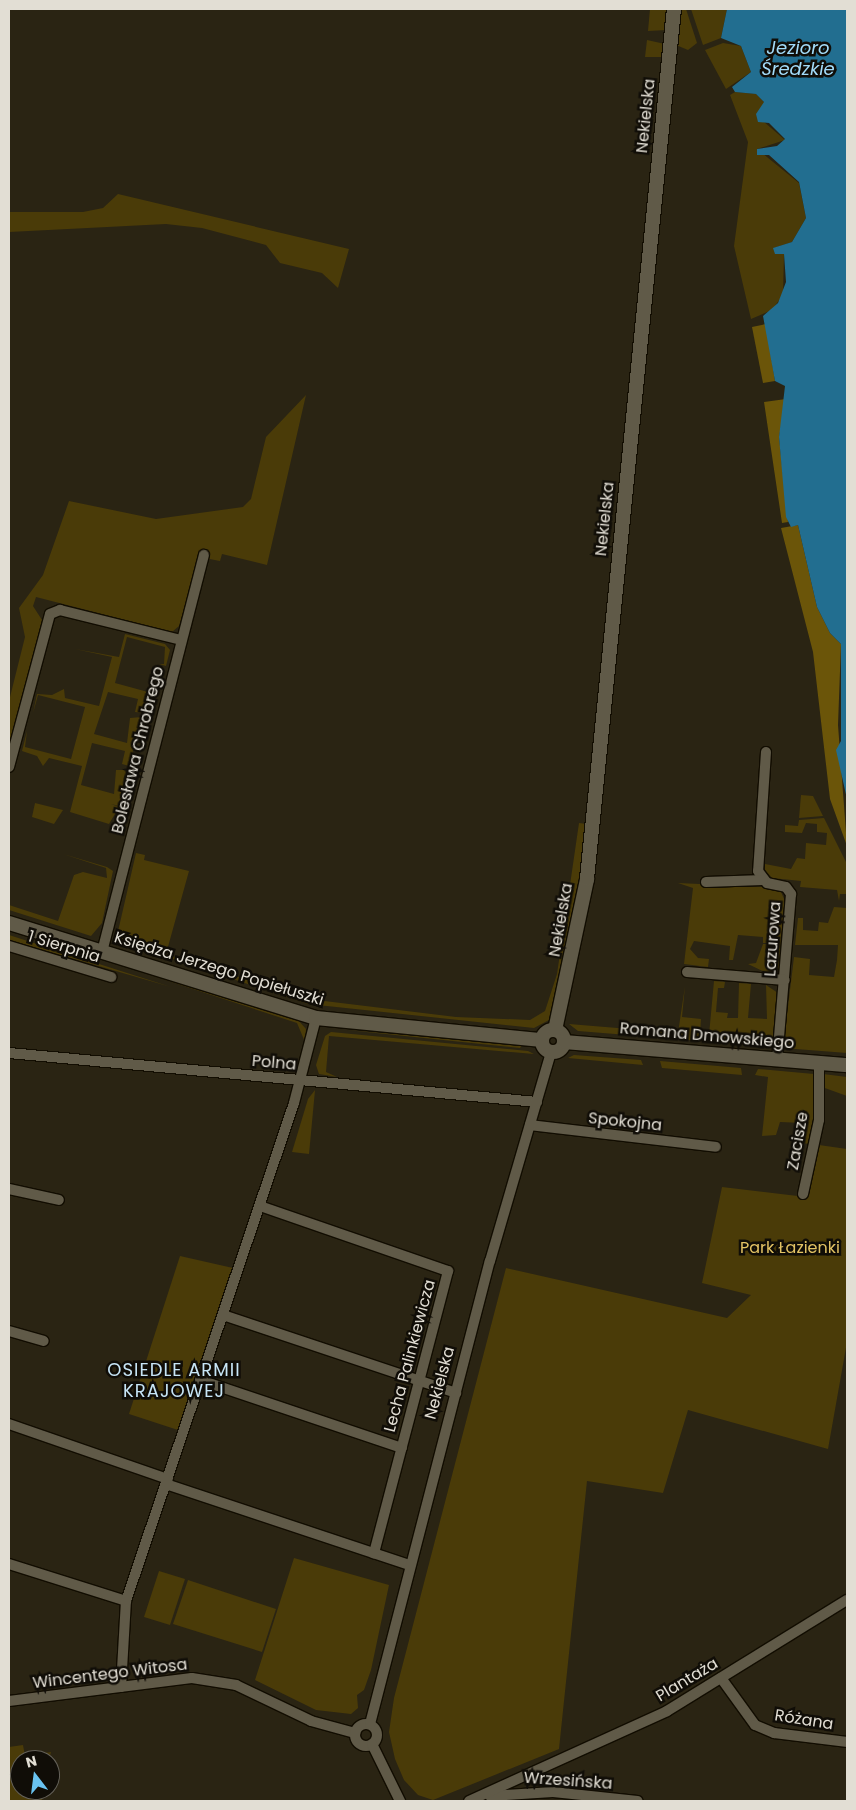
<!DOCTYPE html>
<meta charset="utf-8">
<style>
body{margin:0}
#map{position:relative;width:856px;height:1810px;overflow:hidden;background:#2a2413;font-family:Poppins,sans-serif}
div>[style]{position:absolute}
.green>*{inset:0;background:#4a3b08}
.forest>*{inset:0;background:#6b5509}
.water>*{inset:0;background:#226e90}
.roads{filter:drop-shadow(1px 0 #120d01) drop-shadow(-1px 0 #120d01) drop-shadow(0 1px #120d01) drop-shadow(0 -1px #120d01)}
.street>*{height:10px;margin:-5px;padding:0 5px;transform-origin:5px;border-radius:5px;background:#605a48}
.street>.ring{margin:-5px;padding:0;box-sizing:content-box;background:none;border:10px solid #605a48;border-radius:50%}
.secondary>*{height:14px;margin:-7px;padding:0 7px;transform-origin:7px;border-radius:7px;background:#605a48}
.secondary>.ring{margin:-7px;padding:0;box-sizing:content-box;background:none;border:14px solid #605a48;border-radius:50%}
span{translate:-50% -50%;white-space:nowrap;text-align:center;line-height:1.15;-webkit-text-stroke:5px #100d07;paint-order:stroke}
.street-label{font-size:16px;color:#e2ded4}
.park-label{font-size:16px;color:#e3c364}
.water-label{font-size:18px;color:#a3dcfa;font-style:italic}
.neighbourhood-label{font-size:18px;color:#c7e5f6;letter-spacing:1px}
.frame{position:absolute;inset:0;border:10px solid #e2ded4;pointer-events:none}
.north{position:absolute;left:10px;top:1750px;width:50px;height:50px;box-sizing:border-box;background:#100d07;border:1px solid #646159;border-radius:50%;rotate:345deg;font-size:14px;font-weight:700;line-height:20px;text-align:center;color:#e2ded4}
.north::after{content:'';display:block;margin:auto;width:18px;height:22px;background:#69c3f1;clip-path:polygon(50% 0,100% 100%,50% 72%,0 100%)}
</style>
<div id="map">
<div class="green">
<i style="clip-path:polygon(650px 9px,669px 9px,667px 30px,648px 31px)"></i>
<i style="clip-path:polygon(679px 9px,686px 9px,697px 43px,688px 50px,676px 45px)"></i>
<i style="clip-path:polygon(691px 9px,727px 9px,721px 38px,703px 45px)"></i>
<i style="clip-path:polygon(647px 40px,665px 44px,663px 57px,645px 57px)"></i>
<i style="clip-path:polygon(723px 43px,741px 46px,751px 72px,726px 89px,705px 50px)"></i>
<i style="clip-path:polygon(735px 92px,756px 94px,765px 103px,763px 121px,785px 140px,757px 149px,799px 183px,806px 218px,792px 242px,774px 248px,784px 254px,783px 295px,772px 310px,751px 319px,734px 246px,748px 142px,730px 95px)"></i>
<i style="clip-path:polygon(118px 194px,349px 249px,338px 288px,322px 273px,280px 263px,266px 245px,202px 228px,166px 224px,9px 232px,9px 212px,83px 212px,103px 208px)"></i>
<i style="clip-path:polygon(306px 395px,267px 565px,222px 554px,220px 561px,199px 557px,179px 626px,172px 632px,36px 597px,33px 606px,42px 620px,9px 751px,9px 701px,25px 637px,19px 608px,43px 575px,69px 501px,156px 519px,243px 507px,251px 499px,266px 437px)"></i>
<i style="clip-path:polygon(125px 634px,165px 644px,170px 650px,166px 666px,159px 664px,164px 664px,165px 647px,127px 637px,115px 683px,148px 692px,143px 713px,135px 712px,138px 699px,108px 692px,94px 734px,127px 743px,130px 718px,142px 717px,129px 766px,122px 764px,125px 751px,92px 743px,81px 785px,114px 794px,116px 770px,128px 770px,119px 806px,111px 804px,119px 807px,109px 824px,70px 812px,82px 766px,49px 758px,43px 766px,37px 756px,22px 751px,27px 731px,25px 747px,71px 759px,85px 707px,38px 695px,33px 713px,37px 694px,52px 695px,64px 689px,65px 698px,99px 706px,112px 657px,75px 649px,119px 657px)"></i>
<i style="clip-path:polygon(801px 795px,813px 796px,823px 816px,799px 818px)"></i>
<i style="clip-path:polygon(35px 803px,63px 810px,54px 824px,32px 817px)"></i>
<i style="clip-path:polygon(824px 818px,847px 864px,847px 894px,840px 894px,839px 901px,837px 890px,800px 887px,801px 881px,772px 878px,765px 870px,765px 864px,791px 869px,797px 858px,805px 859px,806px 843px,826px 845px,827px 833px,817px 832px,817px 824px,806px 823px,802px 833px,785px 832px,785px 825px,798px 826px,799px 820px)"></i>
<i style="clip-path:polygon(579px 823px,587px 824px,576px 915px,552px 1012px,549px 1020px,534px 1028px,308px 1004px,116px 940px,136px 853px,145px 855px,144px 860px,189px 871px,166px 954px,308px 999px,456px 1017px,530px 1020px,545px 1011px,557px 974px)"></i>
<i style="clip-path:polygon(63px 854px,107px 867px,113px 871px,102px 923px,91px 936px,9px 910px,9px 905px,58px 921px,74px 875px,83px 872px,107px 878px,106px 868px)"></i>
<i style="clip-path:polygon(678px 883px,765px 887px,781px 892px,785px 901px,779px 970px,771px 975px,748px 964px,756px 963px,763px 944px,772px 944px,771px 937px,770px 943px,763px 943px,763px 937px,738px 935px,733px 960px,729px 960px,730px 946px,694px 941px,690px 949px,698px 958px,709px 959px,708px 967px,684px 964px,693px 888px)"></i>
<i style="clip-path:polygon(834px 907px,847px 908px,847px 1053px,783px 1048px,794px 957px,810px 959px,809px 975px,834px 977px,837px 960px,838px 945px,795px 945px,798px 918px,803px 918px,803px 930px,818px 931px,819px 922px,828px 923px)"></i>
<i style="clip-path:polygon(9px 929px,298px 1020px,306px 1029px,305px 1042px,297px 1023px)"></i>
<i style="clip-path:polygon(9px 935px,99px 964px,171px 987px,9px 940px)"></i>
<i style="clip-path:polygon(714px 981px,725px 982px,724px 988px,718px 988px,716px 1012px,728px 1013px,727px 1018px,738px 1018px,739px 983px,751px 984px,748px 1018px,767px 1019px,766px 985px,778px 993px,775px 1047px,578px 1031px,569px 1024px,678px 1033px,685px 986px,682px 1017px,701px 1019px,700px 1034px,709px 1035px)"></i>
<i style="clip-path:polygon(347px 1030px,522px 1045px,520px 1048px)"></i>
<i style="clip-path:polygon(331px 1032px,528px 1051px,534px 1054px,329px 1036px,326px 1072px,337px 1077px,319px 1074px,316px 1065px,325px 1036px)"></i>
<i style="clip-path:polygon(574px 1055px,641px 1060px,643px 1065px,568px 1058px)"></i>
<i style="clip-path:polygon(660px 1061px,741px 1068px,742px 1075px,662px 1068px)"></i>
<i style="clip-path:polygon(758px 1069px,814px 1074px,817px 1103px,810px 1144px,801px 1143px,803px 1123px,780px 1122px,776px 1135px,762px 1136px,768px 1077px,755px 1075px)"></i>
<i style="clip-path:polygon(823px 1074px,847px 1077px,847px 1096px,822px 1087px)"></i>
<i style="clip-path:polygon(315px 1090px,309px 1154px,292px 1152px,308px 1099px)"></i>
<i style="clip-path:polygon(819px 1145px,847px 1149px,847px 1342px,828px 1449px,688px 1410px,663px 1493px,587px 1481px,559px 1749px,433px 1800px,418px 1795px,404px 1780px,395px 1759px,389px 1732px,394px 1698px,506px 1268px,727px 1318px,751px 1295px,702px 1283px,722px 1187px,806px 1197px)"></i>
<i style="clip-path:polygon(180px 1256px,233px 1268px,178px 1430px,129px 1414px)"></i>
<i style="clip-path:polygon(294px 1558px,389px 1585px,371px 1670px,364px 1690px,357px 1695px,358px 1708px,351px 1714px,316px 1710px,255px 1680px)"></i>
<i style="clip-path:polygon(159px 1571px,185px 1579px,170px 1625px,144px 1617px)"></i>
<i style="clip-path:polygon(188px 1580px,276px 1609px,262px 1652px,173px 1624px)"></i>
<i style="clip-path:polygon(23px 1745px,25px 1756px,51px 1752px,49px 1760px,20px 1760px,20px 1790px,44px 1790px,42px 1801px,9px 1801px,9px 1747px)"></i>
</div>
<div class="forest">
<i style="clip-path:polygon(766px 324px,775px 381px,763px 383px,752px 327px)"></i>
<i style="clip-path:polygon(786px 399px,779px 437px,788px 522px,782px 523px,764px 402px)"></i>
<i style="clip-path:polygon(798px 525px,817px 607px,830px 633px,841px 644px,838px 725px,847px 846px,830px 799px,813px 652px,781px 528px)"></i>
</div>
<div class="water">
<i style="clip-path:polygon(727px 9px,847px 9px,847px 799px,836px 750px,841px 741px,841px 644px,830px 633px,817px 607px,798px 525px,791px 527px,786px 517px,779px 437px,785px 386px,775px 381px,763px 316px,778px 303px,786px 282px,784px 254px,775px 254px,773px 248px,792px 242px,806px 218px,799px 182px,769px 155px,757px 155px,757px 149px,777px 146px,785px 139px,769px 123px,758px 122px,756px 114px,764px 102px,756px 94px,735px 92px,732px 87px,751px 72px,741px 46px,721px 38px)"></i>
</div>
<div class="roads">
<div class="street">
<i style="left:766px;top:752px;width:119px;rotate:93.8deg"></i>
<i style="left:758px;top:871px;width:15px;rotate:53deg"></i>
<i style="left:767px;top:883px;width:19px;rotate:12deg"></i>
<i style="left:786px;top:887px;width:9px;rotate:54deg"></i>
<i style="left:791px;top:894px;width:166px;rotate:94.8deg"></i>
<i style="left:9px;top:767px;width:158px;rotate:-75deg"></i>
<i style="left:50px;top:614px;width:11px;rotate:-22deg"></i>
<i style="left:60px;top:610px;width:125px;rotate:13.9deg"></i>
<i style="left:706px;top:882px;width:57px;rotate:-2deg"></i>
<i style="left:9px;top:946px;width:107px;rotate:16.9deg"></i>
<i style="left:102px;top:952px;width:410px;rotate:-75.6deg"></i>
<i style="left:687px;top:972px;width:98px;rotate:4.7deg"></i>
<i style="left:9px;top:1053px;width:530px;rotate:5.3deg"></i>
<i style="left:530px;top:1125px;width:187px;rotate:6.7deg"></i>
<i style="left:9px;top:1189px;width:51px;rotate:12.4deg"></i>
<i style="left:803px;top:1194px;width:76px;rotate:-77.8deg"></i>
<i style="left:819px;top:1120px;width:58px;rotate:-90deg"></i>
<i style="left:260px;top:1206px;width:199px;rotate:19.1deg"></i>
<i style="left:448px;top:1271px;width:292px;rotate:104.7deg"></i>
<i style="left:223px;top:1315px;width:246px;rotate:18.5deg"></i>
<i style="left:9px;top:1331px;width:36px;rotate:16deg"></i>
<i style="left:200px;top:1380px;width:213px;rotate:18.6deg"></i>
<i style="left:9px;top:1424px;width:168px;rotate:19.1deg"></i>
<i style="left:166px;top:1484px;width:257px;rotate:18.4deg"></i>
<i style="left:9px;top:1564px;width:123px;rotate:17.5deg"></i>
<i style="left:721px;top:1678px;width:58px;rotate:54.1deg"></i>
<i style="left:755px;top:1725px;width:21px;rotate:23deg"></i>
<i style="left:774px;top:1733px;width:74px;rotate:7deg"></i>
<i style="left:121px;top:1687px;width:86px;rotate:-86.7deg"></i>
<i style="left:126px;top:1601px;width:526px;rotate:-71.36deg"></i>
<i style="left:294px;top:1103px;width:88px;rotate:-75.5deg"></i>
<i style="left:9px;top:1701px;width:184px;rotate:-7.2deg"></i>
<i style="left:192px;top:1678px;width:45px;rotate:9deg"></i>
<i style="left:236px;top:1685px;width:83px;rotate:25.6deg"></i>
<i style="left:311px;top:1721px;width:46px;rotate:15.3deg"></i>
<i class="ring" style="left:355px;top:1724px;width:12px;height:12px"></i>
<i style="left:370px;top:1724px;width:478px;rotate:-75.5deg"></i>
<i style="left:490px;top:1261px;width:218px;rotate:-73.7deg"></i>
<i style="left:372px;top:1744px;width:64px;rotate:63.8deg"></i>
<i style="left:490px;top:1796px;width:63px;rotate:-3.6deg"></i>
<i style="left:553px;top:1792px;width:85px;rotate:6deg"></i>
<i style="left:469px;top:1801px;width:217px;rotate:-24.4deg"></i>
<i style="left:667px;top:1711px;width:211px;rotate:-31.7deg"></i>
</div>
<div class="secondary">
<i style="left:9px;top:923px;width:321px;rotate:17.2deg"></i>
<i style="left:316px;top:1018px;width:227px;rotate:5.6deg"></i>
<i class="ring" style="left:542px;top:1030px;width:8px;height:8px"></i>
<i style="left:555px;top:1030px;width:154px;rotate:-78deg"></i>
<i style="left:587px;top:879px;width:874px;rotate:-84.29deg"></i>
<i style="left:565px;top:1042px;width:283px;rotate:4.7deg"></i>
</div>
</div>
<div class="street-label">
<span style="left:646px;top:116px;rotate:-84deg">Nekielska</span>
<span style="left:605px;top:519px;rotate:-84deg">Nekielska</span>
<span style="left:138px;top:750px;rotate:-76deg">Bolesława Chrobrego</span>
<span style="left:561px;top:920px;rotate:-80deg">Nekielska</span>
<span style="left:773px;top:939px;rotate:-86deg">Lazurowa</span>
<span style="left:64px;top:947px;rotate:17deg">1 Sierpnia</span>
<span style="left:219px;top:969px;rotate:17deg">Księdza Jerzego Popiełuszki</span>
<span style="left:707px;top:1036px;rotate:5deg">Romana Dmowskiego</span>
<span style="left:274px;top:1063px;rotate:5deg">Polna</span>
<span style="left:625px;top:1122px;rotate:6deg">Spokojna</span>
<span style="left:798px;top:1141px;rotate:-80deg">Zacisze</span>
<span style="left:410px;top:1356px;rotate:-75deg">Lecha Palinkiewicza</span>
<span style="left:440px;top:1383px;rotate:-75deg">Nekielska</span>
<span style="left:110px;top:1674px;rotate:-7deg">Wincentego Witosa</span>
<span style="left:687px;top:1680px;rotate:-31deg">Plantaża</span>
<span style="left:804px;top:1720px;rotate:9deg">Różana</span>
<span style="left:568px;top:1781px;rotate:4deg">Wrzesińska</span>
</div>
<div class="park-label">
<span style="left:790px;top:1248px">Park Łazienki</span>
</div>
<div class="water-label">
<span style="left:798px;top:59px">Jezioro<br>Średzkie</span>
</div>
<div class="neighbourhood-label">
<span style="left:174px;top:1381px">OSIEDLE ARMII<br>KRAJOWEJ</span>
</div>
<div class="frame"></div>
<div class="north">N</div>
</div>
